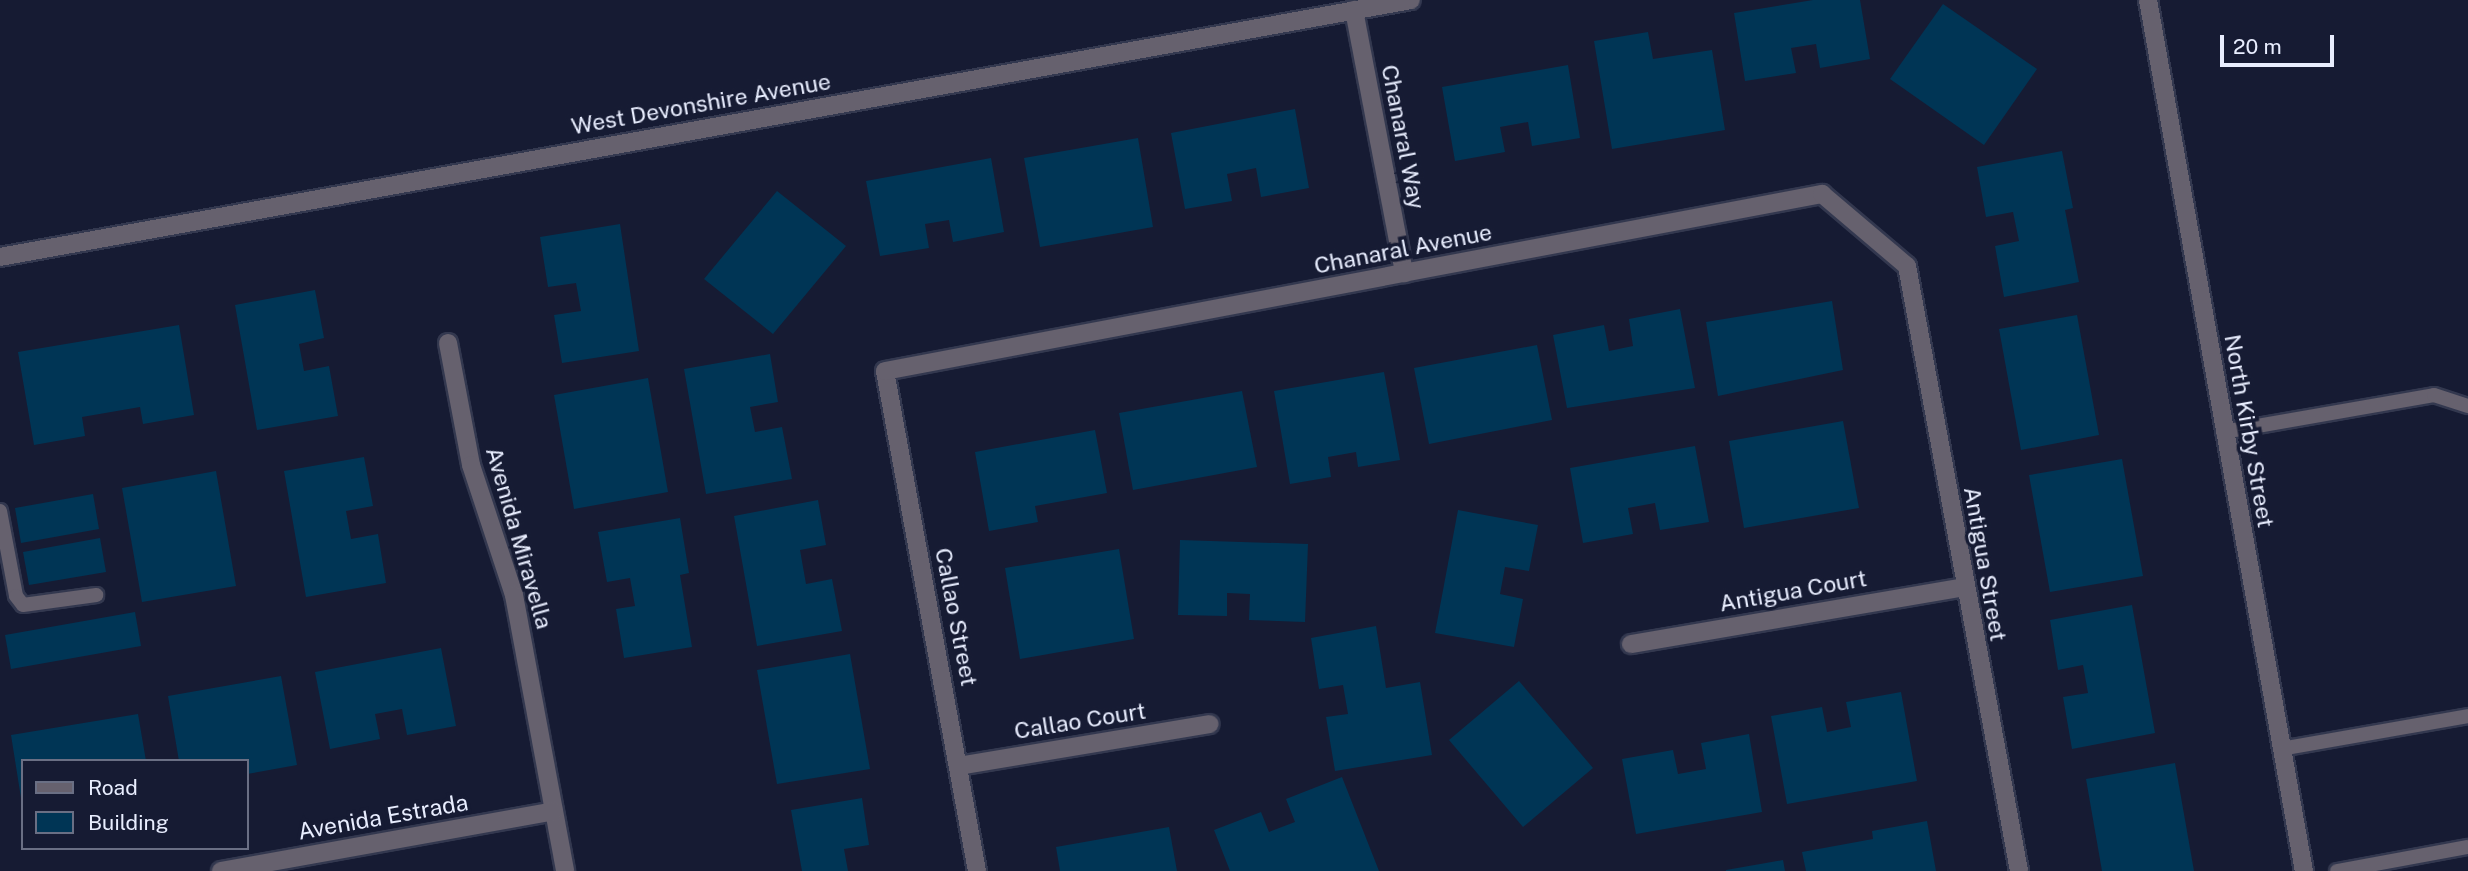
<!DOCTYPE html>
<style>
body{margin:0}
#map{position:relative;width:2468px;height:871px;overflow:hidden;background:#161b33;font-family:"Public Sans",sans-serif}
div>[style]{position:absolute}
.building>*{inset:0;background:#003555}
.roads{filter:drop-shadow(2px 0 #33384f) drop-shadow(-2px 0 #33384f) drop-shadow(0 2px #33384f) drop-shadow(0 -2px #33384f)}
.service>*{height:14px;margin:-7px;padding:0 7px;transform-origin:7px;border-radius:7px;background:#66616e}
.minor>*{height:18px;margin:-9px;padding:0 9px;transform-origin:9px;border-radius:9px;background:#66616e}
.tertiary>*{height:18px;margin:-9px;padding:0 9px;transform-origin:9px;border-radius:9px;background:#66616e}
span{translate:-50% -50%;white-space:nowrap;text-align:center;line-height:1.15;-webkit-text-stroke:7px #161b33;paint-order:stroke}
.street-label{font-size:23px;color:#e8edfe}
.legend{position:absolute;left:21px;top:759px;width:228px;height:91px;box-sizing:border-box;background:#161b33;border:2px solid #6a6f84;margin:0;padding:9px 12px;list-style:none;font-size:21px;color:#e8edfe}
.legend li{display:flex;align-items:center;gap:14px;height:35px}
.legend b{width:35px;border:2px solid #6a6f84}
.scale{position:absolute;left:2220px;top:35px;width:114px;height:32px;box-sizing:border-box;border:4px solid #e8edfe;border-top:0;padding-left:9px;font-size:21px;line-height:24px;white-space:nowrap;color:#e8edfe;-webkit-text-stroke:5px #161b33;paint-order:stroke}
</style>
<div id="map">
<div class="building">
<i style="clip-path:polygon(1813px 0,1860px 0,1870px 59px,1820px 68px,1816px 44px,1791px 48px,1796px 73px,1745px 81px,1734px 13px)"></i>
<i style="clip-path:polygon(1943px 4px,2037px 69px,1984px 145px,1890px 79px)"></i>
<i style="clip-path:polygon(1648px 32px,1653px 59px,1712px 50px,1725px 130px,1612px 149px,1594px 41px)"></i>
<i style="clip-path:polygon(1568px 65px,1580px 138px,1532px 146px,1528px 122px,1500px 127px,1505px 152px,1455px 161px,1442px 87px)"></i>
<i style="clip-path:polygon(1295px 109px,1309px 188px,1261px 197px,1256px 168px,1227px 174px,1232px 201px,1185px 209px,1171px 133px)"></i>
<i style="clip-path:polygon(1138px 138px,1153px 227px,1040px 247px,1024px 158px)"></i>
<i style="clip-path:polygon(2062px 151px,2073px 208px,2065px 210px,2079px 282px,2004px 297px,1995px 246px,2019px 241px,2013px 212px,1986px 217px,1977px 167px)"></i>
<i style="clip-path:polygon(991px 158px,1004px 232px,953px 242px,949px 220px,925px 224px,929px 248px,880px 256px,866px 181px)"></i>
<i style="clip-path:polygon(777px 191px,846px 246px,773px 334px,704px 279px)"></i>
<i style="clip-path:polygon(620px 224px,639px 351px,562px 363px,554px 315px,581px 311px,576px 283px,548px 287px,540px 237px)"></i>
<i style="clip-path:polygon(315px 290px,324px 338px,299px 344px,304px 371px,329px 366px,338px 416px,257px 430px,235px 305px)"></i>
<i style="clip-path:polygon(1832px 301px,1843px 370px,1718px 396px,1706px 322px)"></i>
<i style="clip-path:polygon(1680px 309px,1695px 388px,1567px 408px,1553px 335px,1604px 325px,1609px 351px,1633px 346px,1629px 319px)"></i>
<i style="clip-path:polygon(2077px 315px,2099px 435px,2021px 450px,1999px 329px)"></i>
<i style="clip-path:polygon(179px 325px,194px 415px,143px 424px,140px 407px,82px 417px,85px 436px,34px 445px,18px 352px)"></i>
<i style="clip-path:polygon(1537px 345px,1552px 420px,1429px 444px,1414px 368px)"></i>
<i style="clip-path:polygon(770px 354px,778px 402px,750px 407px,755px 432px,782px 427px,792px 479px,706px 494px,684px 369px)"></i>
<i style="clip-path:polygon(1384px 372px,1400px 460px,1358px 467px,1356px 452px,1328px 457px,1331px 477px,1290px 484px,1274px 391px)"></i>
<i style="clip-path:polygon(648px 378px,668px 492px,574px 509px,554px 395px)"></i>
<i style="clip-path:polygon(1242px 391px,1257px 467px,1133px 490px,1119px 413px)"></i>
<i style="clip-path:polygon(1843px 421px,1859px 508px,1744px 528px,1729px 441px)"></i>
<i style="clip-path:polygon(1095px 430px,1107px 493px,1035px 506px,1038px 522px,989px 531px,975px 452px)"></i>
<i style="clip-path:polygon(1695px 446px,1709px 522px,1660px 530px,1655px 503px,1628px 508px,1633px 534px,1583px 543px,1570px 468px)"></i>
<i style="clip-path:polygon(364px 457px,373px 506px,346px 511px,351px 539px,378px 534px,386px 583px,306px 597px,284px 471px)"></i>
<i style="clip-path:polygon(2122px 459px,2143px 576px,2050px 592px,2029px 475px)"></i>
<i style="clip-path:polygon(216px 471px,236px 586px,142px 602px,122px 488px)"></i>
<i style="clip-path:polygon(93px 494px,99px 529px,21px 543px,15px 508px)"></i>
<i style="clip-path:polygon(818px 500px,826px 545px,800px 550px,806px 584px,832px 579px,842px 631px,757px 646px,734px 516px)"></i>
<i style="clip-path:polygon(1458px 510px,1538px 525px,1529px 571px,1505px 567px,1500px 594px,1523px 599px,1514px 647px,1435px 633px)"></i>
<i style="clip-path:polygon(680px 518px,689px 573px,680px 575px,692px 647px,624px 658px,616px 609px,635px 606px,630px 578px,607px 582px,598px 532px)"></i>
<i style="clip-path:polygon(100px 538px,106px 572px,29px 585px,23px 552px)"></i>
<i style="clip-path:polygon(1180px 540px,1308px 544px,1305px 622px,1249px 620px,1250px 594px,1227px 593px,1227px 616px,1178px 615px)"></i>
<i style="clip-path:polygon(1119px 549px,1134px 639px,1020px 659px,1005px 568px)"></i>
<i style="clip-path:polygon(2132px 605px,2155px 733px,2072px 749px,2063px 697px,2088px 693px,2083px 665px,2058px 670px,2050px 620px)"></i>
<i style="clip-path:polygon(135px 612px,141px 646px,11px 669px,5px 635px)"></i>
<i style="clip-path:polygon(1376px 626px,1386px 688px,1420px 682px,1432px 755px,1335px 771px,1326px 717px,1348px 714px,1343px 685px,1319px 689px,1311px 638px)"></i>
<i style="clip-path:polygon(441px 648px,456px 726px,407px 735px,402px 709px,375px 714px,380px 739px,330px 749px,315px 672px)"></i>
<i style="clip-path:polygon(850px 654px,870px 769px,777px 784px,757px 670px)"></i>
<i style="clip-path:polygon(281px 676px,297px 765px,247px 774px,247px 761px,179px 761px,168px 696px)"></i>
<i style="clip-path:polygon(1519px 681px,1593px 768px,1523px 827px,1449px 740px)"></i>
<i style="clip-path:polygon(1901px 692px,1917px 781px,1787px 804px,1771px 716px,1822px 707px,1827px 732px,1851px 727px,1846px 702px)"></i>
<i style="clip-path:polygon(138px 714px,146px 761px,23px 761px,21px 798px,11px 735px)"></i>
<i style="clip-path:polygon(1749px 734px,1762px 812px,1636px 834px,1622px 759px,1673px 750px,1678px 774px,1706px 769px,1701px 743px)"></i>
<i style="clip-path:polygon(2175px 763px,2194px 871px,2102px 871px,2086px 779px)"></i>
<i style="clip-path:polygon(1342px 777px,1379px 871px,1230px 871px,1214px 830px,1261px 812px,1269px 832px,1295px 822px,1286px 799px)"></i>
<i style="clip-path:polygon(862px 798px,869px 845px,844px 849px,848px 871px,802px 871px,791px 810px)"></i>
<i style="clip-path:polygon(1927px 821px,1936px 871px,1806px 871px,1802px 852px,1873px 839px,1872px 831px)"></i>
<i style="clip-path:polygon(1169px 827px,1177px 871px,1060px 871px,1056px 847px)"></i>
<i style="clip-path:polygon(1783px 860px,1785px 871px,1726px 871px,1726px 870px)"></i>
</div>
<div class="roads">
<div class="service">
<i style="left:2223px;top:432px;width:214px;rotate:-9.9deg"></i>
<i style="left:2434px;top:395px;width:36px;rotate:18deg"></i>
<i style="left:0;top:511px;width:86px;rotate:79.3deg"></i>
<i style="left:16px;top:596px;width:11px;rotate:52deg"></i>
<i style="left:23px;top:605px;width:74px;rotate:-7.8deg"></i>
<i style="left:2281px;top:749px;width:190px;rotate:-10deg"></i>
<i style="left:2337px;top:871px;width:133px;rotate:-10.4deg"></i>
</div>
<div class="minor">
<i style="left:1354px;top:10px;width:268px;rotate:79.2deg"></i>
<i style="left:448px;top:343px;width:124px;rotate:79.3deg"></i>
<i style="left:471px;top:465px;width:137px;rotate:71.7deg"></i>
<i style="left:514px;top:595px;width:281px;rotate:79.5deg"></i>
<i style="left:1631px;top:644px;width:338px;rotate:-9.7deg"></i>
<i style="left:959px;top:766px;width:254px;rotate:-9.5deg"></i>
<i style="left:221px;top:871px;width:338px;rotate:-10.2deg"></i>
<i style="left:977px;top:871px;width:508px;rotate:-100.43deg"></i>
<i style="left:885px;top:371px;width:954px;rotate:-10.7deg"></i>
<i style="left:1822px;top:194px;width:111px;rotate:40.3deg"></i>
<i style="left:1907px;top:266px;width:615px;rotate:79.51deg"></i>
</div>
<div class="tertiary">
<i style="left:2148px;top:0;width:885px;rotate:79.85deg"></i>
<i style="left:0;top:257px;width:1434px;rotate:-10.32deg"></i>
</div>
</div>
<div class="street-label">
<span style="left:701px;top:104px;rotate:-10deg">West Devonshire Avenue</span>
<span style="left:1403px;top:137px;rotate:79deg">Chanaral Way</span>
<span style="left:1403px;top:249px;rotate:-11deg">Chanaral Avenue</span>
<span style="left:2249px;top:431px;rotate:80deg">North Kirby Street</span>
<span style="left:519px;top:538px;rotate:74deg">Avenida Miravella</span>
<span style="left:1985px;top:564px;rotate:80deg">Antigua Street</span>
<span style="left:1793px;top:591px;rotate:-10deg">Antigua Court</span>
<span style="left:956px;top:617px;rotate:79deg">Callao Street</span>
<span style="left:1080px;top:721px;rotate:-9deg">Callao Court</span>
<span style="left:383px;top:817px;rotate:-10deg">Avenida Estrada</span>
</div>
<ul class="legend">
<li><b style="height:9px;background:#66616e"></b>Road</li>
<li><b style="height:19px;background:#003555"></b>Building</li>
</ul>
<div class="scale">20 m</div>
</div>
